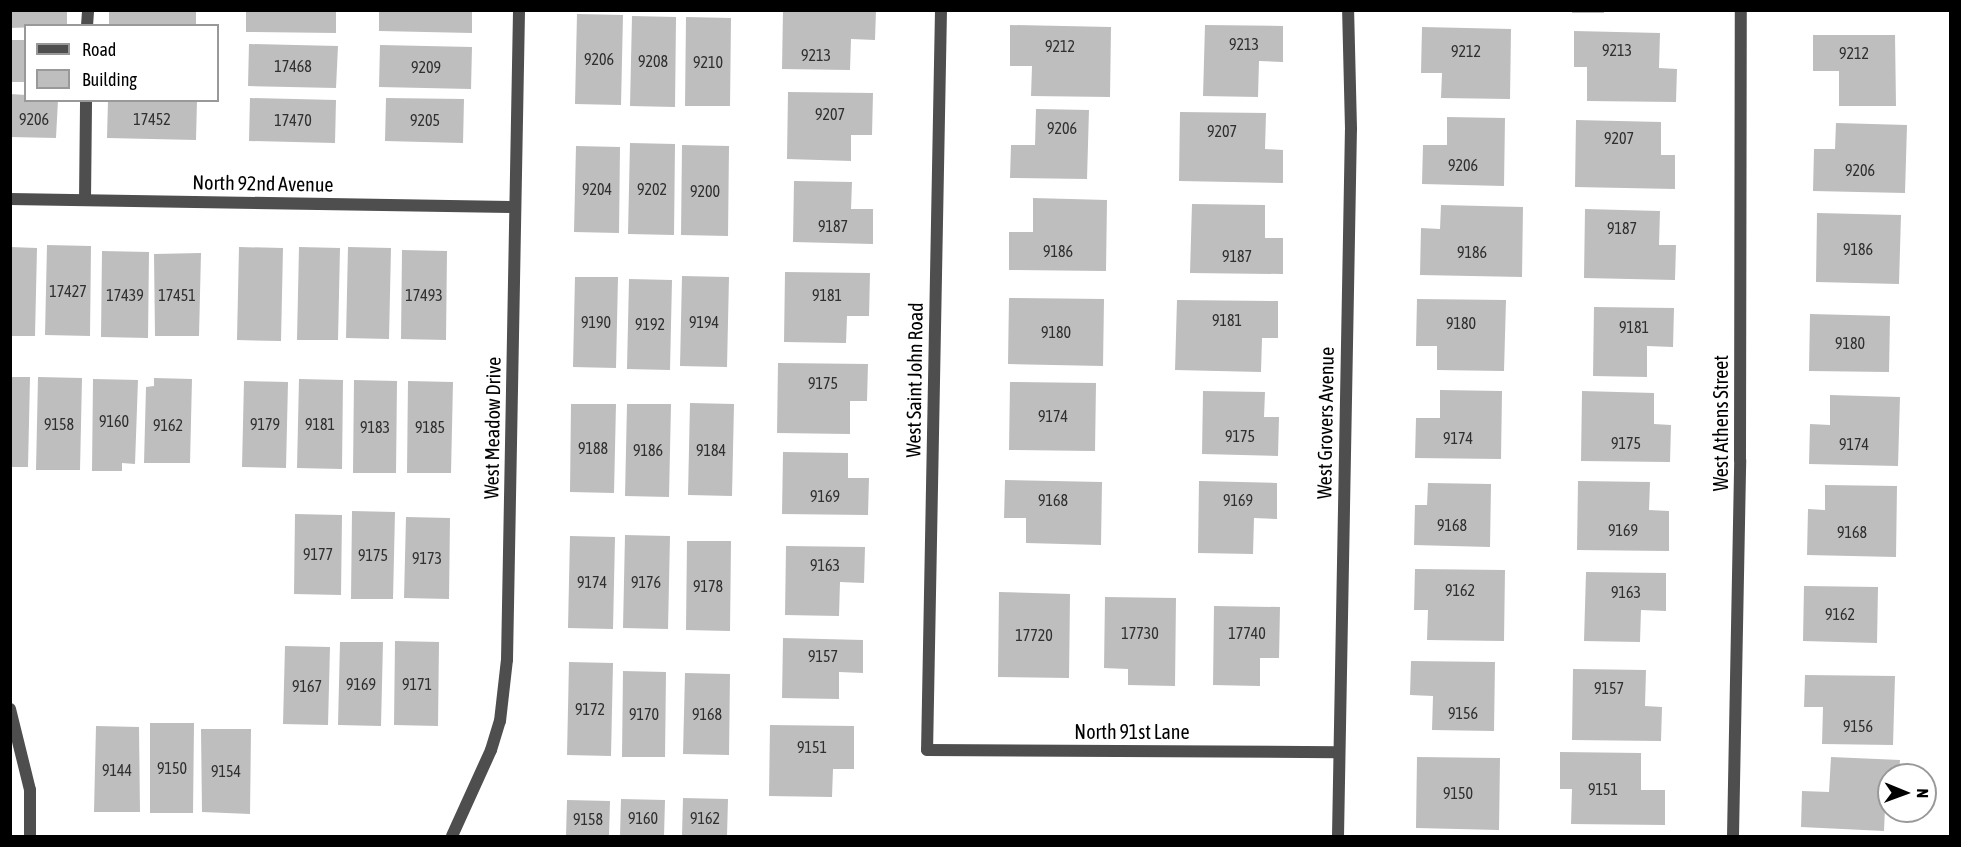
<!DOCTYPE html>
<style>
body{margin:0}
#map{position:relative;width:1961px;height:847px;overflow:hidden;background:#fff;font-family:"Asap Condensed",sans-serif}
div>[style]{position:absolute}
.building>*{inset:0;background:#bebebe}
.lane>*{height:12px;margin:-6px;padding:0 6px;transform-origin:6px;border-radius:6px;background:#4e4e4e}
.street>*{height:12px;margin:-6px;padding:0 6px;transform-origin:6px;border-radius:6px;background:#4e4e4e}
span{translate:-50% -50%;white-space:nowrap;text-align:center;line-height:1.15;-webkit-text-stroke:5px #fff;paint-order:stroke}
.number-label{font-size:16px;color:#303030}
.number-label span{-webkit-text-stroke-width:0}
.street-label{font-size:20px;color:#000}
.frame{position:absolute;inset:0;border:12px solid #000;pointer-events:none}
.legend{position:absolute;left:24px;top:24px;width:195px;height:78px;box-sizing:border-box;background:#fff;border:2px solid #999;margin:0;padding:8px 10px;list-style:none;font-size:18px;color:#000}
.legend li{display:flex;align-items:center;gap:12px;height:30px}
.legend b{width:30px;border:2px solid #999}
.north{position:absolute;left:1877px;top:763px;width:60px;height:60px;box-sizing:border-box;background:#fff;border:2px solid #999;border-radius:50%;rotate:91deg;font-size:16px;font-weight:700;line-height:24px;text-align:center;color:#000}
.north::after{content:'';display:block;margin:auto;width:21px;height:27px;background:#000;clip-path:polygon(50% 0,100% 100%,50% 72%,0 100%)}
</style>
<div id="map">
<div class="building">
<i style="clip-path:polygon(10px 10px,67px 10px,67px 26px,10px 28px)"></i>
<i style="clip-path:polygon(109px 10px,196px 10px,196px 26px,109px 26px)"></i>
<i style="clip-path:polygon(246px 10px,336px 10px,336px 33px,246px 32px)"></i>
<i style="clip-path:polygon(379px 10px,472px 10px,472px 33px,379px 31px)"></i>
<i style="clip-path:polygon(783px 10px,876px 10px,875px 40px,851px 39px,850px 70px,782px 69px)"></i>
<i style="clip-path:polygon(1572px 10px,1604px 10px,1604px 13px,1572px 13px)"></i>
<i style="clip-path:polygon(577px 14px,623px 15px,621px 105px,575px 104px)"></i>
<i style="clip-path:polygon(632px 16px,676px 17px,675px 107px,630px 106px)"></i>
<i style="clip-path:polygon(686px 17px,731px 18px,730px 106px,685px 106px)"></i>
<i style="clip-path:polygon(1010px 25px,1111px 27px,1110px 97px,1031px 96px,1032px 66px,1010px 66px)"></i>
<i style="clip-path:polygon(1205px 25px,1283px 26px,1283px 62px,1259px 61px,1258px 97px,1203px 96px)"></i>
<i style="clip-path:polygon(1422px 27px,1511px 29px,1510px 99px,1441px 98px,1442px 73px,1421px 73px)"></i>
<i style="clip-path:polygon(1574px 31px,1660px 33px,1659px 68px,1677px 69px,1676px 102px,1587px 101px,1587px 67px,1574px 67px)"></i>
<i style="clip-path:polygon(1813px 35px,1895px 35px,1896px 106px,1839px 106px,1839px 71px,1813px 71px)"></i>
<i style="clip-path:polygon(10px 40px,26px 40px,26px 82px,10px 82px)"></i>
<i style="clip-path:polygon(249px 44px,338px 46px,336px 88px,248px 86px)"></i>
<i style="clip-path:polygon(380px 45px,472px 47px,471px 89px,379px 87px)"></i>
<i style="clip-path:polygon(788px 92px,873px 93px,872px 135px,851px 135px,851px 161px,787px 159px)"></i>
<i style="clip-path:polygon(10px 94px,26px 95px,26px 100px,58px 100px,56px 138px,10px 137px)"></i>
<i style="clip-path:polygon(250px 98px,336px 100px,335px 143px,249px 141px)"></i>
<i style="clip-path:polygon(386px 98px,464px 99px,463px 143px,385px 141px)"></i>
<i style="clip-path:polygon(108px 100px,197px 100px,196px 140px,107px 138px)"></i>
<i style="clip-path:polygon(1036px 109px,1089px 110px,1087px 179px,1010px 178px,1011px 145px,1035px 145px)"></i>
<i style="clip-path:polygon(1180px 112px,1266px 113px,1265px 149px,1283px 150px,1283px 183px,1179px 181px)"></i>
<i style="clip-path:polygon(1447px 117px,1505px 118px,1504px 186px,1422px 184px,1423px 145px,1447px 145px)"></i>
<i style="clip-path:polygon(1576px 120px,1661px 122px,1661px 155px,1675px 155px,1675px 189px,1575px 187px)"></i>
<i style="clip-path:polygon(1836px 123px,1907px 125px,1905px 193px,1813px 191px,1814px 149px,1835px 149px)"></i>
<i style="clip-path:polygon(630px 143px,675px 144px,674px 235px,628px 234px)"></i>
<i style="clip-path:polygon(682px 145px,729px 146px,728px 236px,681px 235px)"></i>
<i style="clip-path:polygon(576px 146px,620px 147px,619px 233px,574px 232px)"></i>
<i style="clip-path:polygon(794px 181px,852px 182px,851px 209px,873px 209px,873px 244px,793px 242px)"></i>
<i style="clip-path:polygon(1033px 198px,1107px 200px,1106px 271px,1009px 270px,1009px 232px,1033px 232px)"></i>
<i style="clip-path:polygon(1192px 204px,1265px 205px,1265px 238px,1283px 238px,1283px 274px,1190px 273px)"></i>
<i style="clip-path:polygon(1441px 205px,1523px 207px,1522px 277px,1420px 275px,1421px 228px,1440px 229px)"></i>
<i style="clip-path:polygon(1585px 209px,1660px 211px,1659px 245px,1676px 245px,1675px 280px,1584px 278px)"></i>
<i style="clip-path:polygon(1817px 213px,1901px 215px,1899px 284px,1816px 282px)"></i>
<i style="clip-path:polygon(47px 245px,91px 246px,90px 336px,45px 335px)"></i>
<i style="clip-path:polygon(10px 247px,37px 248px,35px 336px,10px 336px)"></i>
<i style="clip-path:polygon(239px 247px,283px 248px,281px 341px,237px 340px)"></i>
<i style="clip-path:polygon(299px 247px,340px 248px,338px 340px,297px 340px)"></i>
<i style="clip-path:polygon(348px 247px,391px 248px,389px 339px,346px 338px)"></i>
<i style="clip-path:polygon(402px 250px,447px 251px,446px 340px,401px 339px)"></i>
<i style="clip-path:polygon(102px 251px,149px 252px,148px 338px,101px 337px)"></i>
<i style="clip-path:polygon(201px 253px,199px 336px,155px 336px,154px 254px)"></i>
<i style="clip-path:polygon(785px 272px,870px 273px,869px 316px,847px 316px,846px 343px,784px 342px)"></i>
<i style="clip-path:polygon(682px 276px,729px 277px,727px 367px,680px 366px)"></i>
<i style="clip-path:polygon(575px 277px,618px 277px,616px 368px,573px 367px)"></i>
<i style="clip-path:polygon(629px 279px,672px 280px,670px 370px,627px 369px)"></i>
<i style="clip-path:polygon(1009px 298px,1104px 299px,1103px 366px,1008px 364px)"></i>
<i style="clip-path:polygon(1417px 299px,1506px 300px,1504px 371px,1437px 370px,1437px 346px,1416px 346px)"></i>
<i style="clip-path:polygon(1177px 300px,1278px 301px,1278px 338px,1262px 338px,1261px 372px,1175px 370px)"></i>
<i style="clip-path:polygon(1594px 307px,1674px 308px,1673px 347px,1647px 346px,1647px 377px,1593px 376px)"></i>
<i style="clip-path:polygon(1810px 314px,1890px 316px,1889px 372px,1809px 371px)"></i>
<i style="clip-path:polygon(778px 363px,868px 364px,867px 401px,850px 401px,850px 434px,777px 433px)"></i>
<i style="clip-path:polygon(10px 377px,30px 377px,28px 467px,10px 467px)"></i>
<i style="clip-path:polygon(38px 377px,82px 378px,80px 470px,36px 470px)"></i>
<i style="clip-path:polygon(154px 378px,192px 379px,190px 463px,144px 463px,146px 387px,154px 386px)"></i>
<i style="clip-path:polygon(93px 379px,138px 380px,135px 464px,122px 463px,122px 471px,92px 471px)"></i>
<i style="clip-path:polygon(299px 379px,343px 380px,342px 469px,297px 468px)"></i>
<i style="clip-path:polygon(354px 380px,397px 381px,396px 473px,353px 473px)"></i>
<i style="clip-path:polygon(244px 381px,288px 382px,286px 468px,242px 467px)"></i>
<i style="clip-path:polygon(408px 381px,453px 382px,451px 473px,407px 473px)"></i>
<i style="clip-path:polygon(1010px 382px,1096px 383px,1095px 451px,1009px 450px)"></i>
<i style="clip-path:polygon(1440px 390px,1502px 391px,1501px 459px,1415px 458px,1416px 418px,1440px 418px)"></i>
<i style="clip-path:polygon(1203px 391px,1265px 392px,1264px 417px,1279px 417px,1278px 456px,1202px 454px)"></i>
<i style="clip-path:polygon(1582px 391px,1654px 393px,1654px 424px,1671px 425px,1670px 462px,1581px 461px)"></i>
<i style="clip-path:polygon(1830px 395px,1900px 397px,1898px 466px,1809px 464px,1810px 424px,1830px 425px)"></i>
<i style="clip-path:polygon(690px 403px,734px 404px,732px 496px,688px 495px)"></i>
<i style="clip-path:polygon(571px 404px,616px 404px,614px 493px,570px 492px)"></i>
<i style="clip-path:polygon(627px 404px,671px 404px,669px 497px,625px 496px)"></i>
<i style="clip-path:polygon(783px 452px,848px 453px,848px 478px,869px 478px,868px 515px,782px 514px)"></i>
<i style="clip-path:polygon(1005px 480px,1102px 482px,1101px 545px,1026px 543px,1026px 518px,1004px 518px)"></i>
<i style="clip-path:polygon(1199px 481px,1277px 483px,1277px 519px,1254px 518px,1253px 554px,1198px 553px)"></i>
<i style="clip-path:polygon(1578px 481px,1650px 482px,1649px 510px,1669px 511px,1669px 551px,1577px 550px)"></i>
<i style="clip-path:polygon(1428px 483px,1491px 484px,1490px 547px,1414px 545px,1415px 505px,1427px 505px)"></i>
<i style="clip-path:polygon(1825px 485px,1897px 486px,1896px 557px,1807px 555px,1808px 509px,1825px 510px)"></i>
<i style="clip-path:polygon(352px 511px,395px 512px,393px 599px,351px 599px)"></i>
<i style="clip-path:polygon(295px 514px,342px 515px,341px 595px,294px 594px)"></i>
<i style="clip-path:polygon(406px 517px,450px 518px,449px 599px,404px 598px)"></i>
<i style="clip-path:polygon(625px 535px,670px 536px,668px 629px,623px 628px)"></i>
<i style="clip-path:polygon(570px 536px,615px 537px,613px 629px,568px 628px)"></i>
<i style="clip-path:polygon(687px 541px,731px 541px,730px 631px,686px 630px)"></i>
<i style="clip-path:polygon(786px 546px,865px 547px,864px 583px,840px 582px,839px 616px,785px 615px)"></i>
<i style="clip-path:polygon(1415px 569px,1505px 570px,1504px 641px,1427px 640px,1428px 610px,1414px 610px)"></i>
<i style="clip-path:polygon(1586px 572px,1666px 573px,1666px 611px,1641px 610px,1640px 642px,1584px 641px)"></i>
<i style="clip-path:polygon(1804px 586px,1878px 587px,1877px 643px,1803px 641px)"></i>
<i style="clip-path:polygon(999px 592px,1070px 594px,1069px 678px,998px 677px)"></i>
<i style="clip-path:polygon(1105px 597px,1176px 598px,1175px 686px,1128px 685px,1128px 669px,1104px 668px)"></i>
<i style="clip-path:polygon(1214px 606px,1280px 607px,1279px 658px,1260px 658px,1260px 686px,1213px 685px)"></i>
<i style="clip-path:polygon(783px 638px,863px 640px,863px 673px,839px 672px,839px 699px,782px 698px)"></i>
<i style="clip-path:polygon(395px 641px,439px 642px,438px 726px,394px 725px)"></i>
<i style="clip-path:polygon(340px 642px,383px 642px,381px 726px,338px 725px)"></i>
<i style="clip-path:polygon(285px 646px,330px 647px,328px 725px,283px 724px)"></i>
<i style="clip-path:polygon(1411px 661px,1495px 662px,1494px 731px,1432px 730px,1433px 696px,1410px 695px)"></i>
<i style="clip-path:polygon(569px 662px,613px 663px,611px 756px,567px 755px)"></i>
<i style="clip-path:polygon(1573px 669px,1646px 670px,1645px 706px,1662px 707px,1661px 741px,1572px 740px)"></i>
<i style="clip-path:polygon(623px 671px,666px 672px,665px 757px,622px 757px)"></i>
<i style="clip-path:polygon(685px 673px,730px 674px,729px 755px,683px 754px)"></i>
<i style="clip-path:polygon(1805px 675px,1895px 676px,1893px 745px,1822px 744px,1823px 707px,1804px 707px)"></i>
<i style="clip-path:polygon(150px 723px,194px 723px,193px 813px,150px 813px)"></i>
<i style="clip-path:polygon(770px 725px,854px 726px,854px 769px,833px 769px,832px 797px,769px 796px)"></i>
<i style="clip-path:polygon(96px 726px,139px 727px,140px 812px,94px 812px)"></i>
<i style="clip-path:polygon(201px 729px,251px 729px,250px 814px,202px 812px)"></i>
<i style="clip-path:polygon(1560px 752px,1641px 753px,1641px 790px,1665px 790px,1665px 825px,1571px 824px,1572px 789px,1560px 789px)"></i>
<i style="clip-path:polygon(1417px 757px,1500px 758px,1499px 830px,1416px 828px)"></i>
<i style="clip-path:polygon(1831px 757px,1900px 760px,1899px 775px,1889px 775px,1889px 808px,1885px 808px,1884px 831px,1801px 827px,1802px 791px,1829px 792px)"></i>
<i style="clip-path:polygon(683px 798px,728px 799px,727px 836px,682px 836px)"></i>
<i style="clip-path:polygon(621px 799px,665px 800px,664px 836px,620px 836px)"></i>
<i style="clip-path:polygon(567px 800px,610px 801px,609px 836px,566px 836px)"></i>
</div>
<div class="lane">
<i style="left:87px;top:26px;width:16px;rotate:-86deg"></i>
<i style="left:85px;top:200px;width:100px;rotate:-89.4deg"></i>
</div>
<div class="street">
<i style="left:941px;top:10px;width:740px;rotate:91.08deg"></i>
<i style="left:927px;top:750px;width:411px;rotate:0.3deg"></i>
<i style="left:10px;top:199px;width:504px;rotate:0.91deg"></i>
<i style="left:10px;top:709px;width:83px;rotate:76.1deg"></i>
<i style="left:30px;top:790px;width:46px;rotate:90deg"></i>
<i style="left:452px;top:836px;width:94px;rotate:-65.6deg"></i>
<i style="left:491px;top:750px;width:30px;rotate:-73deg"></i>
<i style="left:500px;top:721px;width:61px;rotate:-83.5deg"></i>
<i style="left:507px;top:660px;width:650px;rotate:-88.94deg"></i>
<i style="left:1338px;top:836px;width:707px;rotate:-88.95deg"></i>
<i style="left:1351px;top:129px;width:119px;rotate:-91.4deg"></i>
<i style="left:1733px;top:836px;width:376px;rotate:-88.9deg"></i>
<i style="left:1740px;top:460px;width:450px;rotate:-89.9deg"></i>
</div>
<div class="number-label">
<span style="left:1244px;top:44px">9213</span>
<span style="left:1060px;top:46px">9212</span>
<span style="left:1617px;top:50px">9213</span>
<span style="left:1466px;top:51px">9212</span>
<span style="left:1854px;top:53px">9212</span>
<span style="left:816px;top:55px">9213</span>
<span style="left:599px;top:59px">9206</span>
<span style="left:653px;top:61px">9208</span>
<span style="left:708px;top:62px">9210</span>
<span style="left:293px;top:66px">17468</span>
<span style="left:426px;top:67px">9209</span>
<span style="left:830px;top:114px">9207</span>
<span style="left:34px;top:119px">9206</span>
<span style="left:152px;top:119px">17452</span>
<span style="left:293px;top:120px">17470</span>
<span style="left:425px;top:120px">9205</span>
<span style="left:1062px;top:128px">9206</span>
<span style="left:1222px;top:131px">9207</span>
<span style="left:1619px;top:138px">9207</span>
<span style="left:1463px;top:165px">9206</span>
<span style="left:1860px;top:170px">9206</span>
<span style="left:597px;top:189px">9204</span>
<span style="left:652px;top:189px">9202</span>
<span style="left:705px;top:191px">9200</span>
<span style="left:833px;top:226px">9187</span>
<span style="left:1622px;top:228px">9187</span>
<span style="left:1858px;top:249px">9186</span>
<span style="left:1058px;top:251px">9186</span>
<span style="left:1472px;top:252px">9186</span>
<span style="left:1237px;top:256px">9187</span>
<span style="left:68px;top:291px">17427</span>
<span style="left:125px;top:295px">17439</span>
<span style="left:177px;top:295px">17451</span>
<span style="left:424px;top:295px">17493</span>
<span style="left:827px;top:295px">9181</span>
<span style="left:1227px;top:320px">9181</span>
<span style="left:596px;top:322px">9190</span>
<span style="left:704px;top:322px">9194</span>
<span style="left:1461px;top:323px">9180</span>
<span style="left:650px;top:324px">9192</span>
<span style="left:1634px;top:327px">9181</span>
<span style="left:1056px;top:332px">9180</span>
<span style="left:1850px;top:343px">9180</span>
<span style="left:823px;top:383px">9175</span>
<span style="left:1053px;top:416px">9174</span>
<span style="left:114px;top:421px">9160</span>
<span style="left:59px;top:424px">9158</span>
<span style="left:265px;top:424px">9179</span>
<span style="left:320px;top:424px">9181</span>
<span style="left:168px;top:425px">9162</span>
<span style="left:375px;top:427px">9183</span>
<span style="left:430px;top:427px">9185</span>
<span style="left:1240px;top:436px">9175</span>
<span style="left:1458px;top:438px">9174</span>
<span style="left:1626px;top:443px">9175</span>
<span style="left:1854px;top:444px">9174</span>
<span style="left:593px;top:448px">9188</span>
<span style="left:648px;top:450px">9186</span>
<span style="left:711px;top:450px">9184</span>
<span style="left:825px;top:496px">9169</span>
<span style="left:1053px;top:500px">9168</span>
<span style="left:1238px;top:500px">9169</span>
<span style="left:1452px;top:525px">9168</span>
<span style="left:1623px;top:530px">9169</span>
<span style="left:1852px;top:532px">9168</span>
<span style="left:318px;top:554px">9177</span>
<span style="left:373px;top:555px">9175</span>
<span style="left:427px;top:558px">9173</span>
<span style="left:825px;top:565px">9163</span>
<span style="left:592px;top:582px">9174</span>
<span style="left:646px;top:582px">9176</span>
<span style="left:708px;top:586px">9178</span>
<span style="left:1460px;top:590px">9162</span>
<span style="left:1626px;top:592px">9163</span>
<span style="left:1840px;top:614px">9162</span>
<span style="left:1140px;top:633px">17730</span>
<span style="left:1247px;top:633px">17740</span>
<span style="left:1034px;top:635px">17720</span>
<span style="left:823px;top:656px">9157</span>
<span style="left:361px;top:684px">9169</span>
<span style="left:417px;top:684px">9171</span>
<span style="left:307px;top:686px">9167</span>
<span style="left:1609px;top:688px">9157</span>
<span style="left:590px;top:709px">9172</span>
<span style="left:1463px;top:713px">9156</span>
<span style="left:644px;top:714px">9170</span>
<span style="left:707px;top:714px">9168</span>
<span style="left:1858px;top:726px">9156</span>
<span style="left:812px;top:747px">9151</span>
<span style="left:172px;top:768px">9150</span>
<span style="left:117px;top:770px">9144</span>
<span style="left:226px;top:771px">9154</span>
<span style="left:1603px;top:789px">9151</span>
<span style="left:1458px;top:793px">9150</span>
<span style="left:643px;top:818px">9160</span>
<span style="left:705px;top:818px">9162</span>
<span style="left:588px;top:819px">9158</span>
</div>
<div class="street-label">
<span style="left:263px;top:183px;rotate:1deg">North 92nd Avenue</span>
<span style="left:914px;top:380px;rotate:-89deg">West Saint John Road</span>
<span style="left:1325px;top:423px;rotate:-89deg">West Grovers Avenue</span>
<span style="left:1720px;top:423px;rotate:-90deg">West Athens Street</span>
<span style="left:492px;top:428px;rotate:-89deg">West Meadow Drive</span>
<span style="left:1132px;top:731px">North 91st Lane</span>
</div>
<div class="frame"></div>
<ul class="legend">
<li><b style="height:8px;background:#4e4e4e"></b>Road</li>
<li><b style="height:16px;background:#bebebe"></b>Building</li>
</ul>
<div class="north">N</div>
</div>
